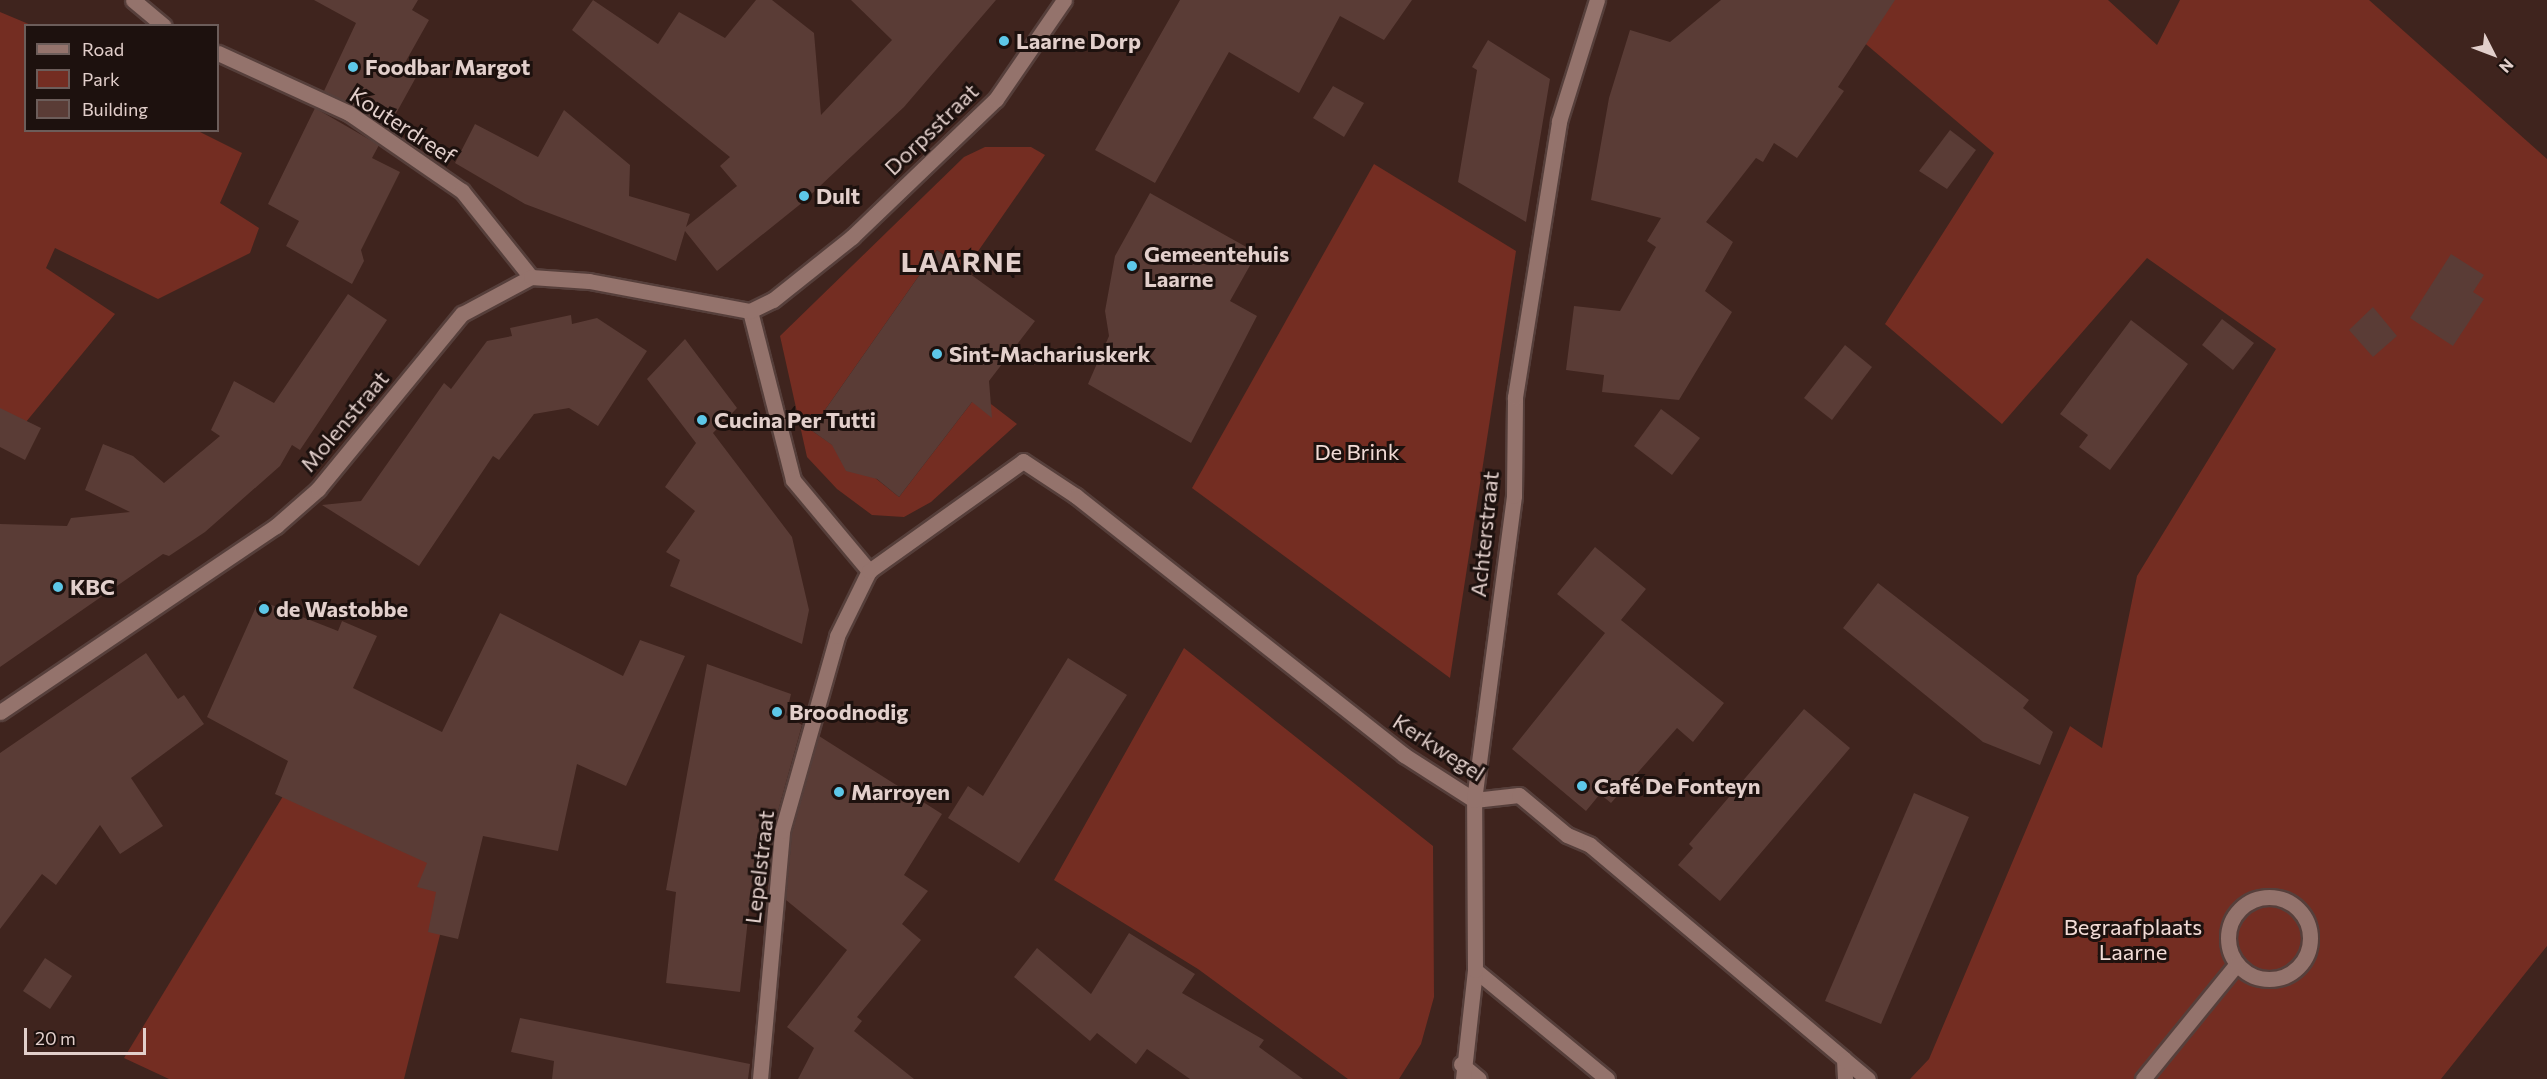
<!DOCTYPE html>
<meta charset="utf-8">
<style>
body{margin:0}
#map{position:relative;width:2547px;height:1079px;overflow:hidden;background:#3f241e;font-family:Commissioner,sans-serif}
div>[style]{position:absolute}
.green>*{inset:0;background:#742d22}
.building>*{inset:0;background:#5a3c36}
.roads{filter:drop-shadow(2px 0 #563f3b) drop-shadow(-2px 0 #563f3b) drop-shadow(0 2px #563f3b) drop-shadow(0 -2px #563f3b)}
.service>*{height:15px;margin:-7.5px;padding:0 7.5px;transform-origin:7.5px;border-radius:7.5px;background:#94736c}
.service>.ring{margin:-7.5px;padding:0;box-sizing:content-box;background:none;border:15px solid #94736c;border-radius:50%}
.minor>*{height:15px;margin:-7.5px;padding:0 7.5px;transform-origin:7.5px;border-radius:7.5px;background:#94736c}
.tertiary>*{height:15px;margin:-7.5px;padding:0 7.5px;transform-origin:7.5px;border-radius:7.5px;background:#94736c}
.dots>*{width:16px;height:16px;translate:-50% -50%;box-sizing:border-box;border:3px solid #1d110e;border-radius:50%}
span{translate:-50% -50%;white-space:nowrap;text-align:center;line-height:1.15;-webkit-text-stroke:6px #1d110e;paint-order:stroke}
.poi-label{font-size:22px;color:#e2cfcb;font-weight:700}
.left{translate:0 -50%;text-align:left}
.street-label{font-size:22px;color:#e2cfcb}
.park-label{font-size:22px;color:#f2dbd6}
.district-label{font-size:28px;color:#e2cfcb;font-weight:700;letter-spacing:1.5px}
.legend{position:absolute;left:24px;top:24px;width:195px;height:108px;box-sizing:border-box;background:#1d110e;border:2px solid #6c5d5a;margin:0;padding:8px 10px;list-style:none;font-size:18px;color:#e2cfcb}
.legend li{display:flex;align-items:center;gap:12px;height:30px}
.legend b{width:30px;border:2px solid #6c5d5a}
.north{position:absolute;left:2463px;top:24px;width:60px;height:60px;-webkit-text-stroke:4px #1d110e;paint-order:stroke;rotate:132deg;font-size:16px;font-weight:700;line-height:24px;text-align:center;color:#e2cfcb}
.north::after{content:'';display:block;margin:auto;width:21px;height:27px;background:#e2cfcb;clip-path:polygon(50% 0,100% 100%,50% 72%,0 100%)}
.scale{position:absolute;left:24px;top:1028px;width:122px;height:27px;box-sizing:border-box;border:3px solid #e2cfcb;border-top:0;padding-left:8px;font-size:18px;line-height:21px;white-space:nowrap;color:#e2cfcb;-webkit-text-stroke:4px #1d110e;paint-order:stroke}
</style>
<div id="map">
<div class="green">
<i style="clip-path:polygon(1814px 0,2108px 0,2157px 45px,2180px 0,2369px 0,2547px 159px,2547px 946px,2441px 1079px,1910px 1079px,1929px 1059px,2070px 726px,2102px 748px,2137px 576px,2276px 349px,2147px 258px,2002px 424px,1885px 324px,1994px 153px)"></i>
<i style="clip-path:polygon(0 12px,31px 25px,26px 26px,26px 130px,198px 131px,242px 153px,220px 203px,259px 228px,250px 253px,158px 299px,55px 248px,46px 268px,115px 314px,21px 428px,0 419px)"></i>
<i style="clip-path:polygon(985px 147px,1031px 147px,1045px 155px,965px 270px,937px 250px,811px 430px,844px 453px,840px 460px,859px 468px,858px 474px,864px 469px,899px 497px,972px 402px,987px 401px,1017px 424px,931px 502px,904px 517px,872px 515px,837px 489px,807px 457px,780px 336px,964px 157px)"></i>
<i style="clip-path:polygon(1374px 164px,1516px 251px,1450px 678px,1192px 488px)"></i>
<i style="clip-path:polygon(1184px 648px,1433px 846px,1434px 997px,1421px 1044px,1399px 1079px,1348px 1079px,1198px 969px,1054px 880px)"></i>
<i style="clip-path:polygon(305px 760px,470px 815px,404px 1079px,169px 1079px,124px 1058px)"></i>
</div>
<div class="building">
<i style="clip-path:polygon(314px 0,418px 0,412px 10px,429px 20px,406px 61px,420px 70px,388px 128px,324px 91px,356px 23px)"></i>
<i style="clip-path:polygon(593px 0,658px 44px,679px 12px,725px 38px,756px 0,772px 0,814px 33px,821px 115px,892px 40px,851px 0,996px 0,904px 107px,803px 202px,717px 271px,685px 231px,676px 261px,525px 204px,455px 163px,475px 124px,538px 157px,564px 110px,630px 165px,629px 196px,690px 214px,686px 227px,737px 186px,720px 166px,730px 157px,572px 30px)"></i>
<i style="clip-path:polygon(1180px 0,1412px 0,1384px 40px,1340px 16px,1299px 93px,1229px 52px,1155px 183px,1095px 150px)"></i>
<i style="clip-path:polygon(1721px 0,1895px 0,1838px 87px,1844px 91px,1797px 158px,1774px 143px,1763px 162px,1756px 158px,1706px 222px,1733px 242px,1705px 291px,1732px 312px,1679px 400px,1602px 392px,1604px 375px,1566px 370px,1574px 306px,1620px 311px,1656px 247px,1647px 241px,1661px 218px,1591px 200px,1609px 98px,1630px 30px,1670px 42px)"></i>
<i style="clip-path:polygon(1488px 40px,1550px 79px,1526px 222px,1458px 182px,1477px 70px,1472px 67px)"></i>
<i style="clip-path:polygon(1333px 86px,1364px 103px,1344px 137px,1313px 118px)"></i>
<i style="clip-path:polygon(315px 108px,379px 145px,372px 158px,400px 172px,361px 250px,364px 261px,352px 284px,286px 246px,299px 221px,268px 204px)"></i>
<i style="clip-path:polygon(1950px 130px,1976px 150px,1947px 189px,1919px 171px)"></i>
<i style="clip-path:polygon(1150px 193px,1257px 253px,1230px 301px,1257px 316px,1191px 443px,1088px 384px,1109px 336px,1105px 311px,1115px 256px)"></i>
<i style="clip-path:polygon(937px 250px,1035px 321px,989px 381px,992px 418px,972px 402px,899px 497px,877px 479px,846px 471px,832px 445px,811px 430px)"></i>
<i style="clip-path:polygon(2451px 254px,2484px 275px,2473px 292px,2484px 299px,2453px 346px,2410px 318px)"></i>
<i style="clip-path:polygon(348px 294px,387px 320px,300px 450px,292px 445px,280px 466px,205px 532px,169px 556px,163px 554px,0 667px,0 524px,67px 526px,71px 518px,130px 512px,85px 490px,103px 444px,133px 456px,164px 483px,220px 436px,211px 430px,234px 381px,274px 403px)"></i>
<i style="clip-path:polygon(2373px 307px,2397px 336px,2373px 357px,2349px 330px)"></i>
<i style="clip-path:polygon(571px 315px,572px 324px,597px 318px,647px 351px,598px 426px,569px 408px,534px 414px,499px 460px,493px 456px,419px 566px,322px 505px,361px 501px,444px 383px,451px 389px,487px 341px,512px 336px,510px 328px)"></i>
<i style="clip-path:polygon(2222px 319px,2254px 343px,2233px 370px,2202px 345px)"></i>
<i style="clip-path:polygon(2131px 320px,2188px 364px,2110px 470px,2079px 447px,2088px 435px,2060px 414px)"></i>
<i style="clip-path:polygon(685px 339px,737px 408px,713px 433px,792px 537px,809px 610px,802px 644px,670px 586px,680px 560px,666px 552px,695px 511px,665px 487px,696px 443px,647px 379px)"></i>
<i style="clip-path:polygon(1845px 345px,1872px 367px,1832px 420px,1804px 398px)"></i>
<i style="clip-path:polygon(0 408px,41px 428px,25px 460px,0 447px)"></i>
<i style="clip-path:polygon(1661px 409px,1700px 438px,1672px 475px,1634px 446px)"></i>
<i style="clip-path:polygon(1595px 547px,1646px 589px,1621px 620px,1724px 703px,1693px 742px,1677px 728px,1611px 803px,1600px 794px,1586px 811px,1512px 749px,1605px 633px,1557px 594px)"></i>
<i style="clip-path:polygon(1878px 583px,2029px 700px,2023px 708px,2053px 732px,2040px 765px,1983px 742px,1843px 628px)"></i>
<i style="clip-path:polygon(259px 600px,338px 631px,342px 621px,377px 636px,353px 688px,442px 732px,500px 613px,623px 676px,640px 640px,685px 656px,626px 786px,577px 764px,558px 851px,483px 836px,458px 939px,428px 932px,436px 892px,417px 887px,427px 863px,275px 794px,288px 761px,207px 717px)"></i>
<i style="clip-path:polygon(146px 653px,178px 699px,184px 695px,204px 724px,131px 778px,163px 826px,120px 854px,100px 825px,56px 885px,42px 874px,0 929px,0 753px)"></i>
<i style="clip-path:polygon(1068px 658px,1127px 695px,1019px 863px,948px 818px,968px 786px,983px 796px)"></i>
<i style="clip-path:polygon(707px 664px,791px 694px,786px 715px,802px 725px,773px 829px,767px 885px,753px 873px,740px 992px,666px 983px,676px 892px,666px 890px)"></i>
<i style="clip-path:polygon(1804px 709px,1850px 748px,1720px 901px,1678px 865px,1693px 848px,1689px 844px)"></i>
<i style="clip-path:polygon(819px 736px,942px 814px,904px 875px,928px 891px,902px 924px,921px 940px,857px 1017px,862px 1021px,854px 1031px,914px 1079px,798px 1079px,814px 1048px,787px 1027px,847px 950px,786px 900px,792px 833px)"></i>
<i style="clip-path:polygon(1914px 793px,1969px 817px,1881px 1024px,1825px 1001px)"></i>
<i style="clip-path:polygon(1129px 933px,1195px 974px,1182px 993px,1264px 1040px,1259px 1047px,1303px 1079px,1190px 1079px,1147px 1049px,1136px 1064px,1097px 1033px,1090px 1041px,1014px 977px,1037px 948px,1091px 994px)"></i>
<i style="clip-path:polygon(45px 958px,72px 976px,50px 1009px,23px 991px)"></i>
<i style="clip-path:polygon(520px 1018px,750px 1064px,748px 1079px,552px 1079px,554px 1061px,511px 1052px)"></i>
</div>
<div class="roads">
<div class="service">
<i style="left:1474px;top:800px;width:45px;rotate:-6.3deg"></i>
<i style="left:1519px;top:795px;width:62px;rotate:39.8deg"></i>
<i style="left:1567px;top:835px;width:25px;rotate:23deg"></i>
<i style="left:1590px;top:845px;width:332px;rotate:40.1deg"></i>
<i style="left:1844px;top:1059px;width:20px;rotate:87deg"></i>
<i class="ring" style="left:2228px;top:897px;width:67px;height:67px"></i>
<i style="left:1475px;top:970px;width:171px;rotate:39.5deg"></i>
<i style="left:1844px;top:1059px;width:31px;rotate:40deg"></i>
<i style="left:1461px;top:1064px;width:23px;rotate:40deg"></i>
<i style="left:2143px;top:1079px;width:147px;rotate:-50.8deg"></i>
</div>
<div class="minor">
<i style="left:133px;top:0;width:40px;rotate:40deg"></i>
<i style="left:218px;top:53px;width:144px;rotate:24.6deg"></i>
<i style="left:349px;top:113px;width:137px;rotate:34.6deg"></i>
<i style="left:462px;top:191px;width:110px;rotate:51.3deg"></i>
<i style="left:750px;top:311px;width:174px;rotate:75.7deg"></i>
<i style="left:793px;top:480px;width:119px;rotate:50.1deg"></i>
<i style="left:760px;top:1079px;width:249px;rotate:-84.9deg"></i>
<i style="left:782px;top:831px;width:203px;rotate:-74.2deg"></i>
<i style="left:837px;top:636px;width:72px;rotate:-63.8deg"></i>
<i style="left:869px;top:571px;width:189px;rotate:-35.5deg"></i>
<i style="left:1023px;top:461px;width:64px;rotate:33.4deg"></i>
<i style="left:1076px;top:496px;width:418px;rotate:38.3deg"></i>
<i style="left:1404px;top:755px;width:83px;rotate:32.7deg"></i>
<i style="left:1463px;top:1079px;width:110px;rotate:-83.7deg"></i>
<i style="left:1475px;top:970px;width:170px;rotate:-90.3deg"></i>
<i style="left:1474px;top:800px;width:307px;rotate:-82.5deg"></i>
<i style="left:1514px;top:496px;width:99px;rotate:-89.4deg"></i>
<i style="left:1515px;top:397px;width:279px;rotate:-80.9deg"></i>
<i style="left:1559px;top:121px;width:127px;rotate:-72.6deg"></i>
</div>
<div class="tertiary">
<i style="left:0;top:712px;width:333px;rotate:-34deg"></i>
<i style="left:276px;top:526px;width:56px;rotate:-41.4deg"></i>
<i style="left:318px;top:489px;width:227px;rotate:-50.6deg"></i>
<i style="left:462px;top:314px;width:78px;rotate:-28.2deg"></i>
<i style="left:531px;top:277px;width:58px;rotate:3.9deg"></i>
<i style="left:589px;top:281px;width:164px;rotate:10.6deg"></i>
<i style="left:750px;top:311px;width:25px;rotate:-26deg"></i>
<i style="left:773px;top:300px;width:101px;rotate:-38.6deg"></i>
<i style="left:852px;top:237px;width:199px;rotate:-43.8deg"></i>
<i style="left:996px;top:99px;width:120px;rotate:-55.5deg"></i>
</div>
</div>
<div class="dots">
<i style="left:1004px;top:41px;background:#5dc7e8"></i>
<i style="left:353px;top:67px;background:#5dc7e8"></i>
<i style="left:804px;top:196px;background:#5dc7e8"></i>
<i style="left:1132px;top:266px;background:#5dc7e8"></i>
<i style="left:937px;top:354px;background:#5dc7e8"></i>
<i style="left:702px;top:420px;background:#5dc7e8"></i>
<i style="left:58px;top:587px;background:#5dc7e8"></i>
<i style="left:264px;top:609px;background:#5dc7e8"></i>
<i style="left:777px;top:712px;background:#5dc7e8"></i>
<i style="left:1582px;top:786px;background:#5dc7e8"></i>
<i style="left:839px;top:792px;background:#5dc7e8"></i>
</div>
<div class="poi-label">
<span class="left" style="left:1016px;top:41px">Laarne Dorp</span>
<span class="left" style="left:365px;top:67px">Foodbar Margot</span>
<span class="left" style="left:816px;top:196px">Dult</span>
<span class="left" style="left:1144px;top:266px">Gemeentehuis<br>Laarne</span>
<span class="left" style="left:949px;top:354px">Sint-Machariuskerk</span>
<span class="left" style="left:714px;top:420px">Cucina Per Tutti</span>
<span class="left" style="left:70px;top:587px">KBC</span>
<span class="left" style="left:276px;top:609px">de Wastobbe</span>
<span class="left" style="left:789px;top:712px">Broodnodig</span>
<span class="left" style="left:1594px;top:786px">Café De Fonteyn</span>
<span class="left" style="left:851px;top:792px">Marroyen</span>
</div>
<div class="street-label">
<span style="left:403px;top:125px;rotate:33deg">Kouterdreef</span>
<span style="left:931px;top:129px;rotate:-44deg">Dorpsstraat</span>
<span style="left:344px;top:421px;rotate:-50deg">Molenstraat</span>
<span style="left:1484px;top:534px;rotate:-84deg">Achterstraat</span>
<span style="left:1439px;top:747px;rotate:33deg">Kerkwegel</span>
<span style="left:759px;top:867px;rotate:-83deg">Lepelstraat</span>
</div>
<div class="park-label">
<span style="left:1357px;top:452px">De Brink</span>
<span style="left:2133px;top:939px">Begraafplaats<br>Laarne</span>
</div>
<div class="district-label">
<span style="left:962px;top:261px">LAARNE</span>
</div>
<ul class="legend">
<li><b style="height:8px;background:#94736c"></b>Road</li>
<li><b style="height:16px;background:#742d22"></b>Park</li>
<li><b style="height:16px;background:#5a3c36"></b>Building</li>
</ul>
<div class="north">N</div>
<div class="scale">20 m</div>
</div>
